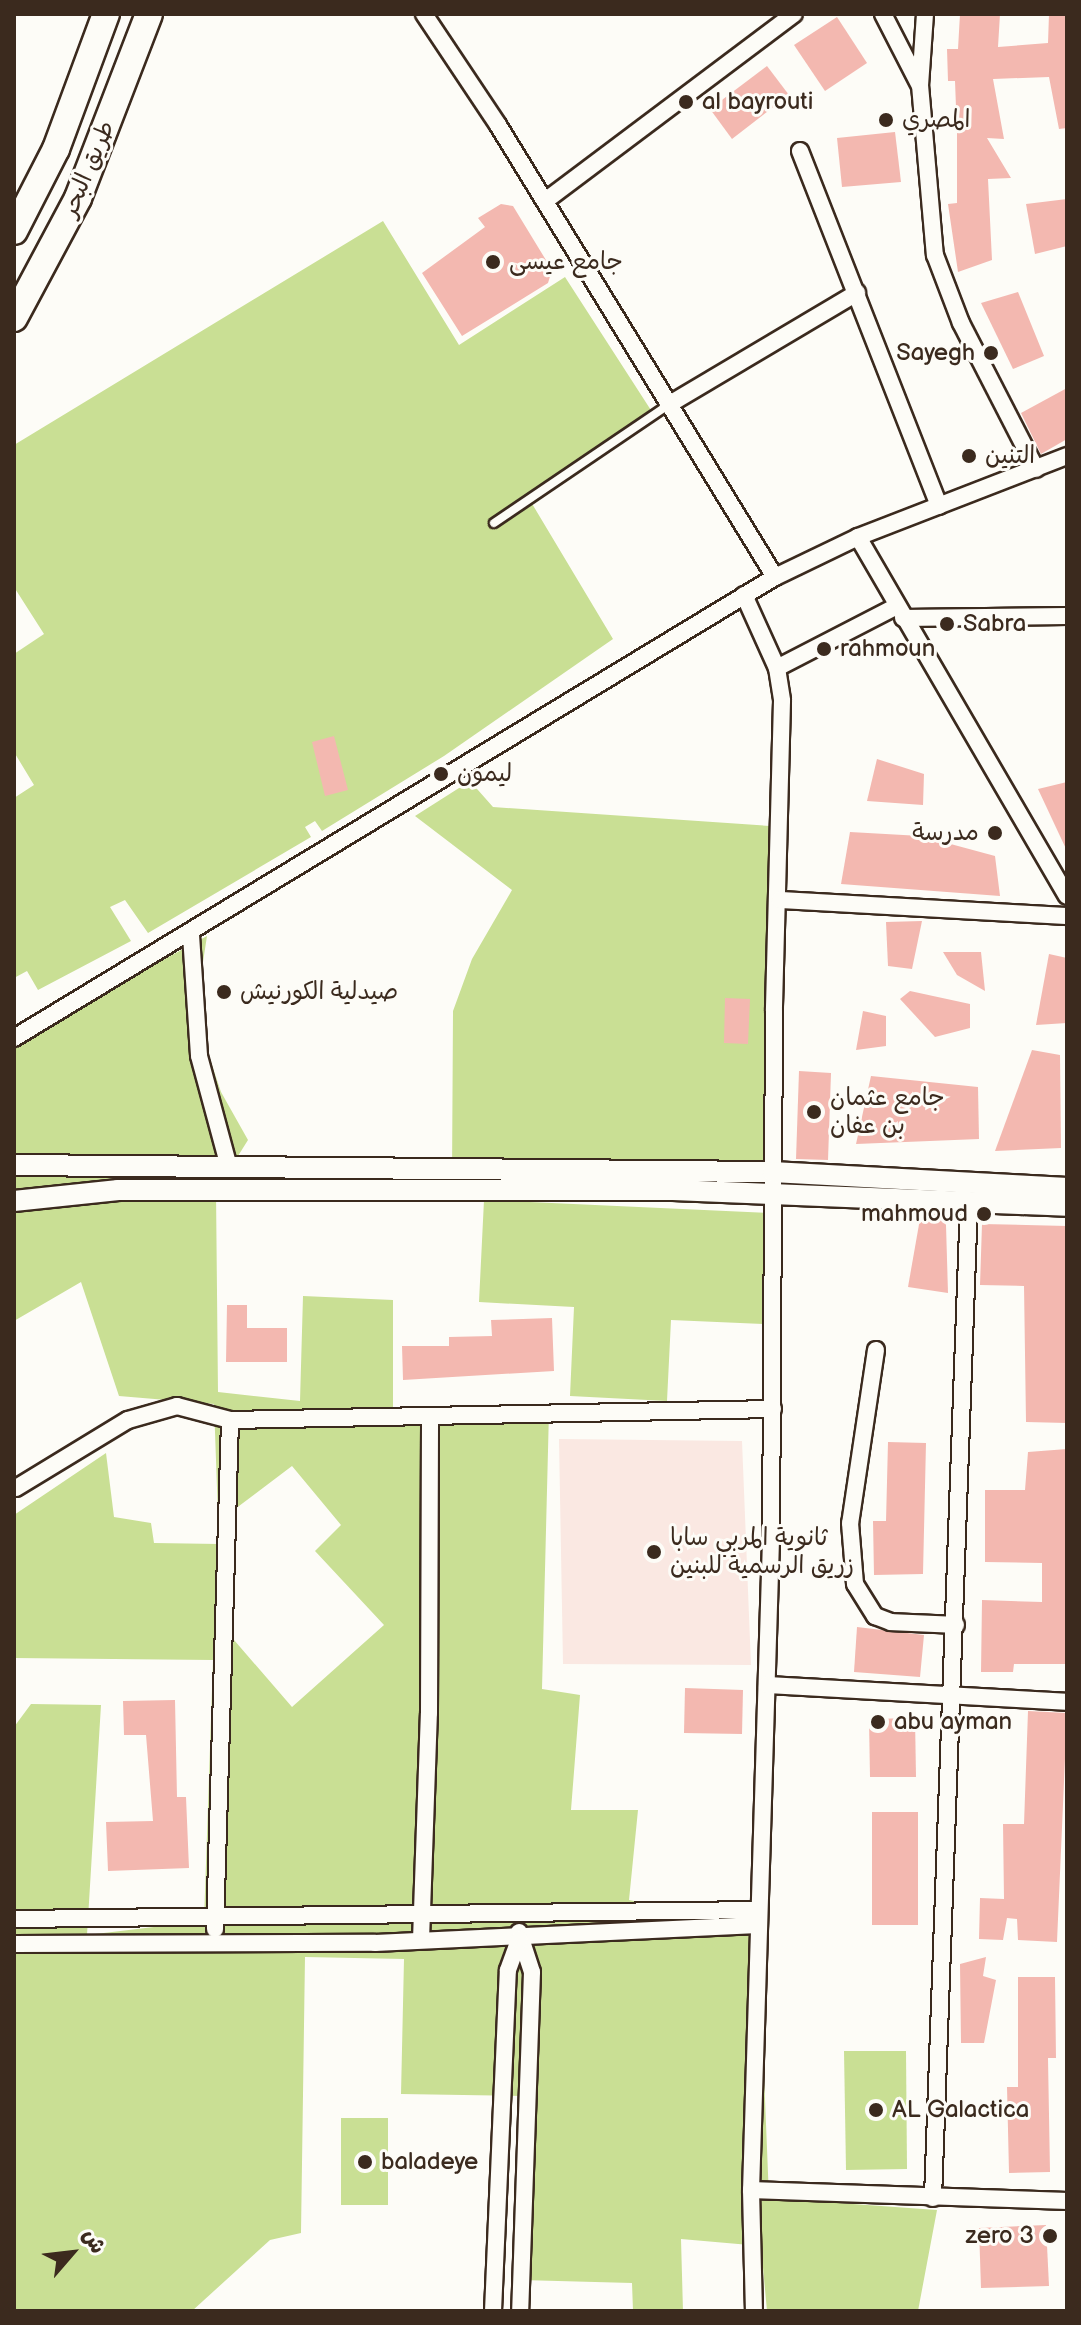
<!DOCTYPE html>
<meta charset="utf-8">
<style>
body{margin:0}
#map{position:relative;width:1081px;height:2325px;overflow:hidden;background:#fdfcf7;font-family:"Balsamiq Sans","Playpen Sans Arabic",sans-serif}
div>[style]{position:absolute}
.built>*{inset:0;background:#fae8e2}
.green>*{inset:0;background:#c9df94}
.building>*{inset:0;background:#f3b8b0}
.roads{filter:drop-shadow(2px 0 #3b2a1e) drop-shadow(-2px 0 #3b2a1e) drop-shadow(0 2px #3b2a1e) drop-shadow(0 -2px #3b2a1e)}
.service>*{height:8px;margin:-4px;padding:0 4px;transform-origin:4px;border-radius:4px;background:#fdfcf7}
.minor>*{height:16px;margin:-8px;padding:0 8px;transform-origin:8px;border-radius:8px;background:#fdfcf7}
.tertiary>*{height:20px;margin:-10px;padding:0 10px;transform-origin:10px;border-radius:10px;background:#fdfcf7}
.trunk>*{height:26px;margin:-13px;padding:0 13px;transform-origin:13px;border-radius:13px;background:#fdfcf7}
.dots>*{width:22px;height:22px;translate:-50% -50%;box-sizing:border-box;border:4px solid #fdfcf7;border-radius:50%}
span{translate:-50% -50%;white-space:nowrap;text-align:center;line-height:1.15;-webkit-text-stroke:6px #fdfcf7;paint-order:stroke}
.poi-label{font-size:24px;color:#3b2a1e}
.left{translate:0 -50%;text-align:left}
.right{translate:-100% -50%;text-align:right}
.street-label{font-size:24px;color:#3b2a1e}
.frame{position:absolute;inset:0;border:16px solid #3b2a1e;pointer-events:none}
.north{position:absolute;left:32px;top:2213px;width:80px;height:80px;-webkit-text-stroke:6px #fdfcf7;paint-order:stroke;rotate:62deg;font-size:22px;font-weight:700;line-height:32px;text-align:center;color:#3b2a1e}
.north::after{content:'';display:block;margin:auto;width:28px;height:36px;background:#3b2a1e;clip-path:polygon(50% 0,100% 100%,50% 72%,0 100%)}
</style>
<div id="map">
<div class="built">
<i style="clip-path:polygon(559px 1439px,742px 1441px,751px 1665px,563px 1664px)"></i>
</div>
<div class="green">
<i style="clip-path:polygon(383px 221px,459px 345px,565px 277px,656px 418px,531px 502px,613px 639px,444px 756px,322px 831px,315px 821px,305px 827px,311px 837px,148px 933px,125px 900px,110px 907px,131px 941px,38px 990px,27px 971px,14px 978px,14px 798px,34px 785px,14px 752px,14px 654px,44px 634px,14px 587px,14px 445px)"></i>
<i style="clip-path:polygon(470px 781px,493px 807px,785px 827px,777px 1188px,452px 1175px,453px 1011px,472px 959px,512px 890px,415px 816px)"></i>
<i style="clip-path:polygon(evenodd,207px 936px,199px 988px,204px 1041px,221px 1092px,248px 1140px,216px 1191px,218px 1392px,300px 1401px,303px 1296px,393px 1300px,393px 1408px,549px 1411px,542px 1689px,580px 1695px,571px 1810px,638px 1810px,629px 1900px,758px 1925px,769px 2198px,937px 2210px,918px 2311px,767px 2311px,761px 2246px,681px 2239px,683px 2311px,633px 2311px,632px 2283px,521px 2280px,525px 2096px,401px 2094px,404px 1959px,305px 1957px,301px 2233px,270px 2240px,192px 2311px,14px 2311px,14px 1727px,31px 1704px,101px 1705px,87px 1935px,204px 1921px,213px 1660px,14px 1658px,14px 1515px,106px 1453px,114px 1517px,151px 1523px,154px 1543px,219px 1544px,214px 1404px,119px 1396px,81px 1282px,14px 1321px,14px 1041px,207px 936px,292px 1466px,341px 1525px,315px 1551px,384px 1625px,292px 1707px,228px 1633px,231px 1512px,292px 1466px)"></i>
<i style="clip-path:polygon(484px 1200px,768px 1213px,763px 1324px,671px 1320px,667px 1401px,570px 1396px,574px 1307px,479px 1302px)"></i>
<i style="clip-path:polygon(844px 2051px,906px 2051px,907px 2169px,846px 2170px)"></i>
<i style="clip-path:polygon(341px 2118px,388px 2118px,388px 2205px,341px 2205px)"></i>
</div>
<div class="building">
<i style="clip-path:polygon(960px 14px,1000px 14px,998px 47px,1048px 43px,1049px 14px,1067px 14px,1067px 128px,1059px 129px,1049px 77px,993px 79px,1004px 139px,987px 138px,1011px 178px,988px 179px,992px 260px,958px 272px,948px 204px,957px 203px,957px 134px,955px 81px,948px 81px,947px 49px,958px 49px)"></i>
<i style="clip-path:polygon(837px 17px,867px 63px,825px 91px,794px 45px)"></i>
<i style="clip-path:polygon(767px 66px,789px 95px,732px 139px,710px 109px)"></i>
<i style="clip-path:polygon(895px 132px,901px 182px,842px 187px,837px 138px)"></i>
<i style="clip-path:polygon(1067px 199px,1067px 246px,1035px 254px,1026px 204px)"></i>
<i style="clip-path:polygon(501px 204px,513px 206px,552px 270px,548px 283px,462px 336px,422px 273px,485px 227px,478px 218px)"></i>
<i style="clip-path:polygon(1018px 292px,1044px 356px,1013px 369px,981px 303px)"></i>
<i style="clip-path:polygon(1067px 388px,1067px 439px,1041px 454px,1021px 413px)"></i>
<i style="clip-path:polygon(334px 736px,348px 790px,325px 796px,312px 742px)"></i>
<i style="clip-path:polygon(877px 759px,924px 774px,923px 805px,867px 801px)"></i>
<i style="clip-path:polygon(1067px 782px,1067px 851px,1038px 789px)"></i>
<i style="clip-path:polygon(850px 832px,921px 836px,995px 856px,1000px 896px,841px 884px)"></i>
<i style="clip-path:polygon(922px 921px,912px 969px,888px 966px,886px 922px)"></i>
<i style="clip-path:polygon(943px 952px,981px 952px,985px 991px,957px 975px)"></i>
<i style="clip-path:polygon(1049px 954px,1067px 958px,1067px 1023px,1036px 1025px)"></i>
<i style="clip-path:polygon(910px 991px,970px 1004px,970px 1028px,935px 1037px,900px 999px)"></i>
<i style="clip-path:polygon(725px 998px,750px 999px,748px 1044px,724px 1043px)"></i>
<i style="clip-path:polygon(863px 1011px,886px 1016px,886px 1046px,856px 1050px)"></i>
<i style="clip-path:polygon(1032px 1050px,1060px 1055px,1061px 1148px,995px 1151px)"></i>
<i style="clip-path:polygon(799px 1071px,831px 1073px,828px 1160px,796px 1159px)"></i>
<i style="clip-path:polygon(871px 1076px,978px 1087px,979px 1139px,856px 1144px)"></i>
<i style="clip-path:polygon(921px 1213px,939px 1214px,946px 1225px,948px 1293px,908px 1287px)"></i>
<i style="clip-path:polygon(982px 1224px,1067px 1226px,1067px 1423px,1026px 1422px,1024px 1286px,980px 1285px)"></i>
<i style="clip-path:polygon(227px 1305px,247px 1305px,247px 1328px,287px 1328px,287px 1362px,226px 1362px)"></i>
<i style="clip-path:polygon(552px 1318px,554px 1371px,403px 1380px,402px 1346px,449px 1346px,449px 1337px,492px 1336px,491px 1320px)"></i>
<i style="clip-path:polygon(888px 1442px,926px 1443px,923px 1574px,874px 1575px,873px 1521px,886px 1521px)"></i>
<i style="clip-path:polygon(1067px 1449px,1067px 1664px,1014px 1664px,1013px 1672px,981px 1672px,982px 1600px,1042px 1602px,1042px 1563px,985px 1562px,985px 1490px,1025px 1490px,1028px 1452px)"></i>
<i style="clip-path:polygon(857px 1627px,924px 1635px,920px 1677px,854px 1672px)"></i>
<i style="clip-path:polygon(685px 1688px,743px 1690px,742px 1734px,684px 1733px)"></i>
<i style="clip-path:polygon(175px 1700px,177px 1797px,186px 1797px,189px 1868px,108px 1871px,106px 1822px,153px 1821px,146px 1735px,124px 1735px,123px 1701px)"></i>
<i style="clip-path:polygon(1028px 1711px,1067px 1713px,1057px 1942px,1018px 1940px,1017px 1919px,1007px 1918px,1003px 1940px,979px 1939px,980px 1898px,1004px 1899px,1003px 1824px,1024px 1824px)"></i>
<i style="clip-path:polygon(915px 1718px,916px 1777px,870px 1777px,869px 1719px)"></i>
<i style="clip-path:polygon(872px 1812px,918px 1812px,918px 1925px,872px 1925px)"></i>
<i style="clip-path:polygon(986px 1957px,983px 1976px,996px 1980px,984px 2043px,961px 2043px,960px 1964px)"></i>
<i style="clip-path:polygon(1018px 1977px,1055px 1977px,1056px 2058px,1048px 2058px,1050px 2172px,1009px 2173px,1007px 2087px,1018px 2087px)"></i>
<i style="clip-path:polygon(1046px 2225px,1049px 2286px,981px 2288px,979px 2228px)"></i>
</div>
<div class="roads">
<div class="service">
<i style="left:494px;top:523px;width:210px;rotate:-34.1deg"></i>
</div>
<div class="minor">
<i style="left:424px;top:14px;width:133px;rotate:56.3deg"></i>
<i style="left:498px;top:125px;width:530px;rotate:58.5deg"></i>
<i style="left:883px;top:14px;width:79px;rotate:62.8deg"></i>
<i style="left:925px;top:14px;width:71px;rotate:94deg"></i>
<i style="left:920px;top:85px;width:171px;rotate:85deg"></i>
<i style="left:935px;top:255px;width:73px;rotate:69.1deg"></i>
<i style="left:961px;top:323px;width:164px;rotate:62.8deg"></i>
<i style="left:800px;top:151px;width:381px;rotate:68.6deg"></i>
<i style="left:545px;top:201px;width:311px;rotate:-36.9deg"></i>
<i style="left:668px;top:405px;width:220px;rotate:-30.7deg"></i>
<i style="left:858px;top:537px;width:415px;rotate:59.8deg"></i>
<i style="left:744px;top:595px;width:80px;rotate:65.7deg"></i>
<i style="left:777px;top:668px;width:33px;rotate:81deg"></i>
<i style="left:782px;top:701px;width:310px;rotate:91.5deg"></i>
<i style="left:774px;top:1011px;width:529px;rotate:90.32deg"></i>
<i style="left:771px;top:1540px;width:650px;rotate:91.76deg"></i>
<i style="left:751px;top:2190px;width:121px;rotate:88.6deg"></i>
<i style="left:903px;top:618px;width:164px;rotate:-0.7deg"></i>
<i style="left:777px;top:668px;width:135px;rotate:-27.3deg"></i>
<i style="left:780px;top:900px;width:287px;rotate:3.2deg"></i>
<i style="left:191px;top:935px;width:121px;rotate:86.2deg"></i>
<i style="left:199px;top:1056px;width:115px;rotate:74.9deg"></i>
<i style="left:14px;top:1038px;width:890px;rotate:-31.21deg"></i>
<i style="left:775px;top:577px;width:92px;rotate:-25.7deg"></i>
<i style="left:858px;top:537px;width:224px;rotate:-21.2deg"></i>
<i style="left:876px;top:1350px;width:175px;rotate:98.5deg"></i>
<i style="left:850px;top:1523px;width:61px;rotate:85.3deg"></i>
<i style="left:855px;top:1584px;width:38px;rotate:58deg"></i>
<i style="left:875px;top:1616px;width:17px;rotate:21deg"></i>
<i style="left:891px;top:1622px;width:65px;rotate:2.6deg"></i>
<i style="left:16px;top:1488px;width:131px;rotate:-31.3deg"></i>
<i style="left:128px;top:1420px;width:51px;rotate:-15.9deg"></i>
<i style="left:177px;top:1406px;width:55px;rotate:14.8deg"></i>
<i style="left:230px;top:1420px;width:543px;rotate:-1.16deg"></i>
<i style="left:767px;top:1685px;width:300px;rotate:3.2deg"></i>
<i style="left:14px;top:1919px;width:744px;rotate:-0.69deg"></i>
<i style="left:215px;top:1929px;width:509px;rotate:-88.31deg"></i>
<i style="left:519px;top:1932px;width:42px;rotate:72deg"></i>
<i style="left:532px;top:1972px;width:339px;rotate:92deg"></i>
<i style="left:421px;top:1940px;width:227px;rotate:-88deg"></i>
<i style="left:429px;top:1713px;width:293px;rotate:-89.8deg"></i>
<i style="left:14px;top:1944px;width:361px;rotate:-0.2deg"></i>
<i style="left:375px;top:1943px;width:383px;rotate:-2.7deg"></i>
<i style="left:751px;top:2190px;width:316px;rotate:2deg"></i>
<i style="left:933px;top:2198px;width:996px;rotate:-87.93deg"></i>
<i style="left:493px;top:2311px;width:341px;rotate:-87.5deg"></i>
<i style="left:508px;top:1970px;width:33px;rotate:-70deg"></i>
</div>
<div class="tertiary">
<i style="left:14px;top:1165px;width:759px;rotate:0.53deg"></i>
<i style="left:773px;top:1172px;width:294px;rotate:3.1deg"></i>
<i style="left:14px;top:1201px;width:105px;rotate:-6deg"></i>
<i style="left:118px;top:1190px;width:555px"></i>
<i style="left:673px;top:1190px;width:394px;rotate:2.3deg"></i>
</div>
<div class="trunk">
<i style="left:14px;top:231px;width:92px;rotate:-62.9deg"></i>
<i style="left:56px;top:149px;width:144px;rotate:-69.7deg"></i>
<i style="left:14px;top:318px;width:136px;rotate:-61.9deg"></i>
<i style="left:78px;top:198px;width:197px;rotate:-68.9deg"></i>
</div>
</div>
<div class="dots">
<i style="left:686px;top:102px;background:#3b2a1e"></i>
<i style="left:886px;top:120px;background:#3b2a1e"></i>
<i style="left:493px;top:262px;background:#3b2a1e"></i>
<i style="left:991px;top:353px;background:#3b2a1e"></i>
<i style="left:969px;top:456px;background:#3b2a1e"></i>
<i style="left:947px;top:624px;background:#3b2a1e"></i>
<i style="left:824px;top:649px;background:#3b2a1e"></i>
<i style="left:441px;top:774px;background:#3b2a1e"></i>
<i style="left:995px;top:833px;background:#3b2a1e"></i>
<i style="left:224px;top:992px;background:#3b2a1e"></i>
<i style="left:814px;top:1112px;background:#3b2a1e"></i>
<i style="left:984px;top:1214px;background:#3b2a1e"></i>
<i style="left:654px;top:1552px;background:#3b2a1e"></i>
<i style="left:878px;top:1722px;background:#3b2a1e"></i>
<i style="left:876px;top:2110px;background:#3b2a1e"></i>
<i style="left:365px;top:2162px;background:#3b2a1e"></i>
<i style="left:1050px;top:2236px;background:#3b2a1e"></i>
</div>
<div class="poi-label">
<span class="left" style="left:702px;top:102px">al bayrouti</span>
<span class="left" style="left:902px;top:120px">المصري</span>
<span class="left" style="left:509px;top:262px">جامع عيسى</span>
<span class="right" style="left:975px;top:353px">Sayegh</span>
<span class="left" style="left:985px;top:456px">التنين</span>
<span class="left" style="left:963px;top:624px">Sabra</span>
<span class="left" style="left:840px;top:649px">rahmoun</span>
<span class="left" style="left:457px;top:774px">ليمون</span>
<span class="right" style="left:979px;top:833px">مدرسة</span>
<span class="left" style="left:240px;top:992px">صيدلية الكورنيش</span>
<span class="left" style="left:830px;top:1112px">جامع عثمان<br>بن عفان</span>
<span class="right" style="left:968px;top:1214px">mahmoud</span>
<span class="left" style="left:670px;top:1552px">ثانوية المربي سابا<br>زريق الرسمية للبنين</span>
<span class="left" style="left:894px;top:1722px">abu ayman</span>
<span class="left" style="left:892px;top:2110px">AL Galactica</span>
<span class="left" style="left:381px;top:2162px">baladeye</span>
<span class="right" style="left:1034px;top:2236px">zero 3</span>
</div>
<div class="street-label">
<span style="left:88px;top:169px;rotate:-67deg">طريق البحر</span>
</div>
<div class="frame"></div>
<div class="north">ش</div>
</div>
